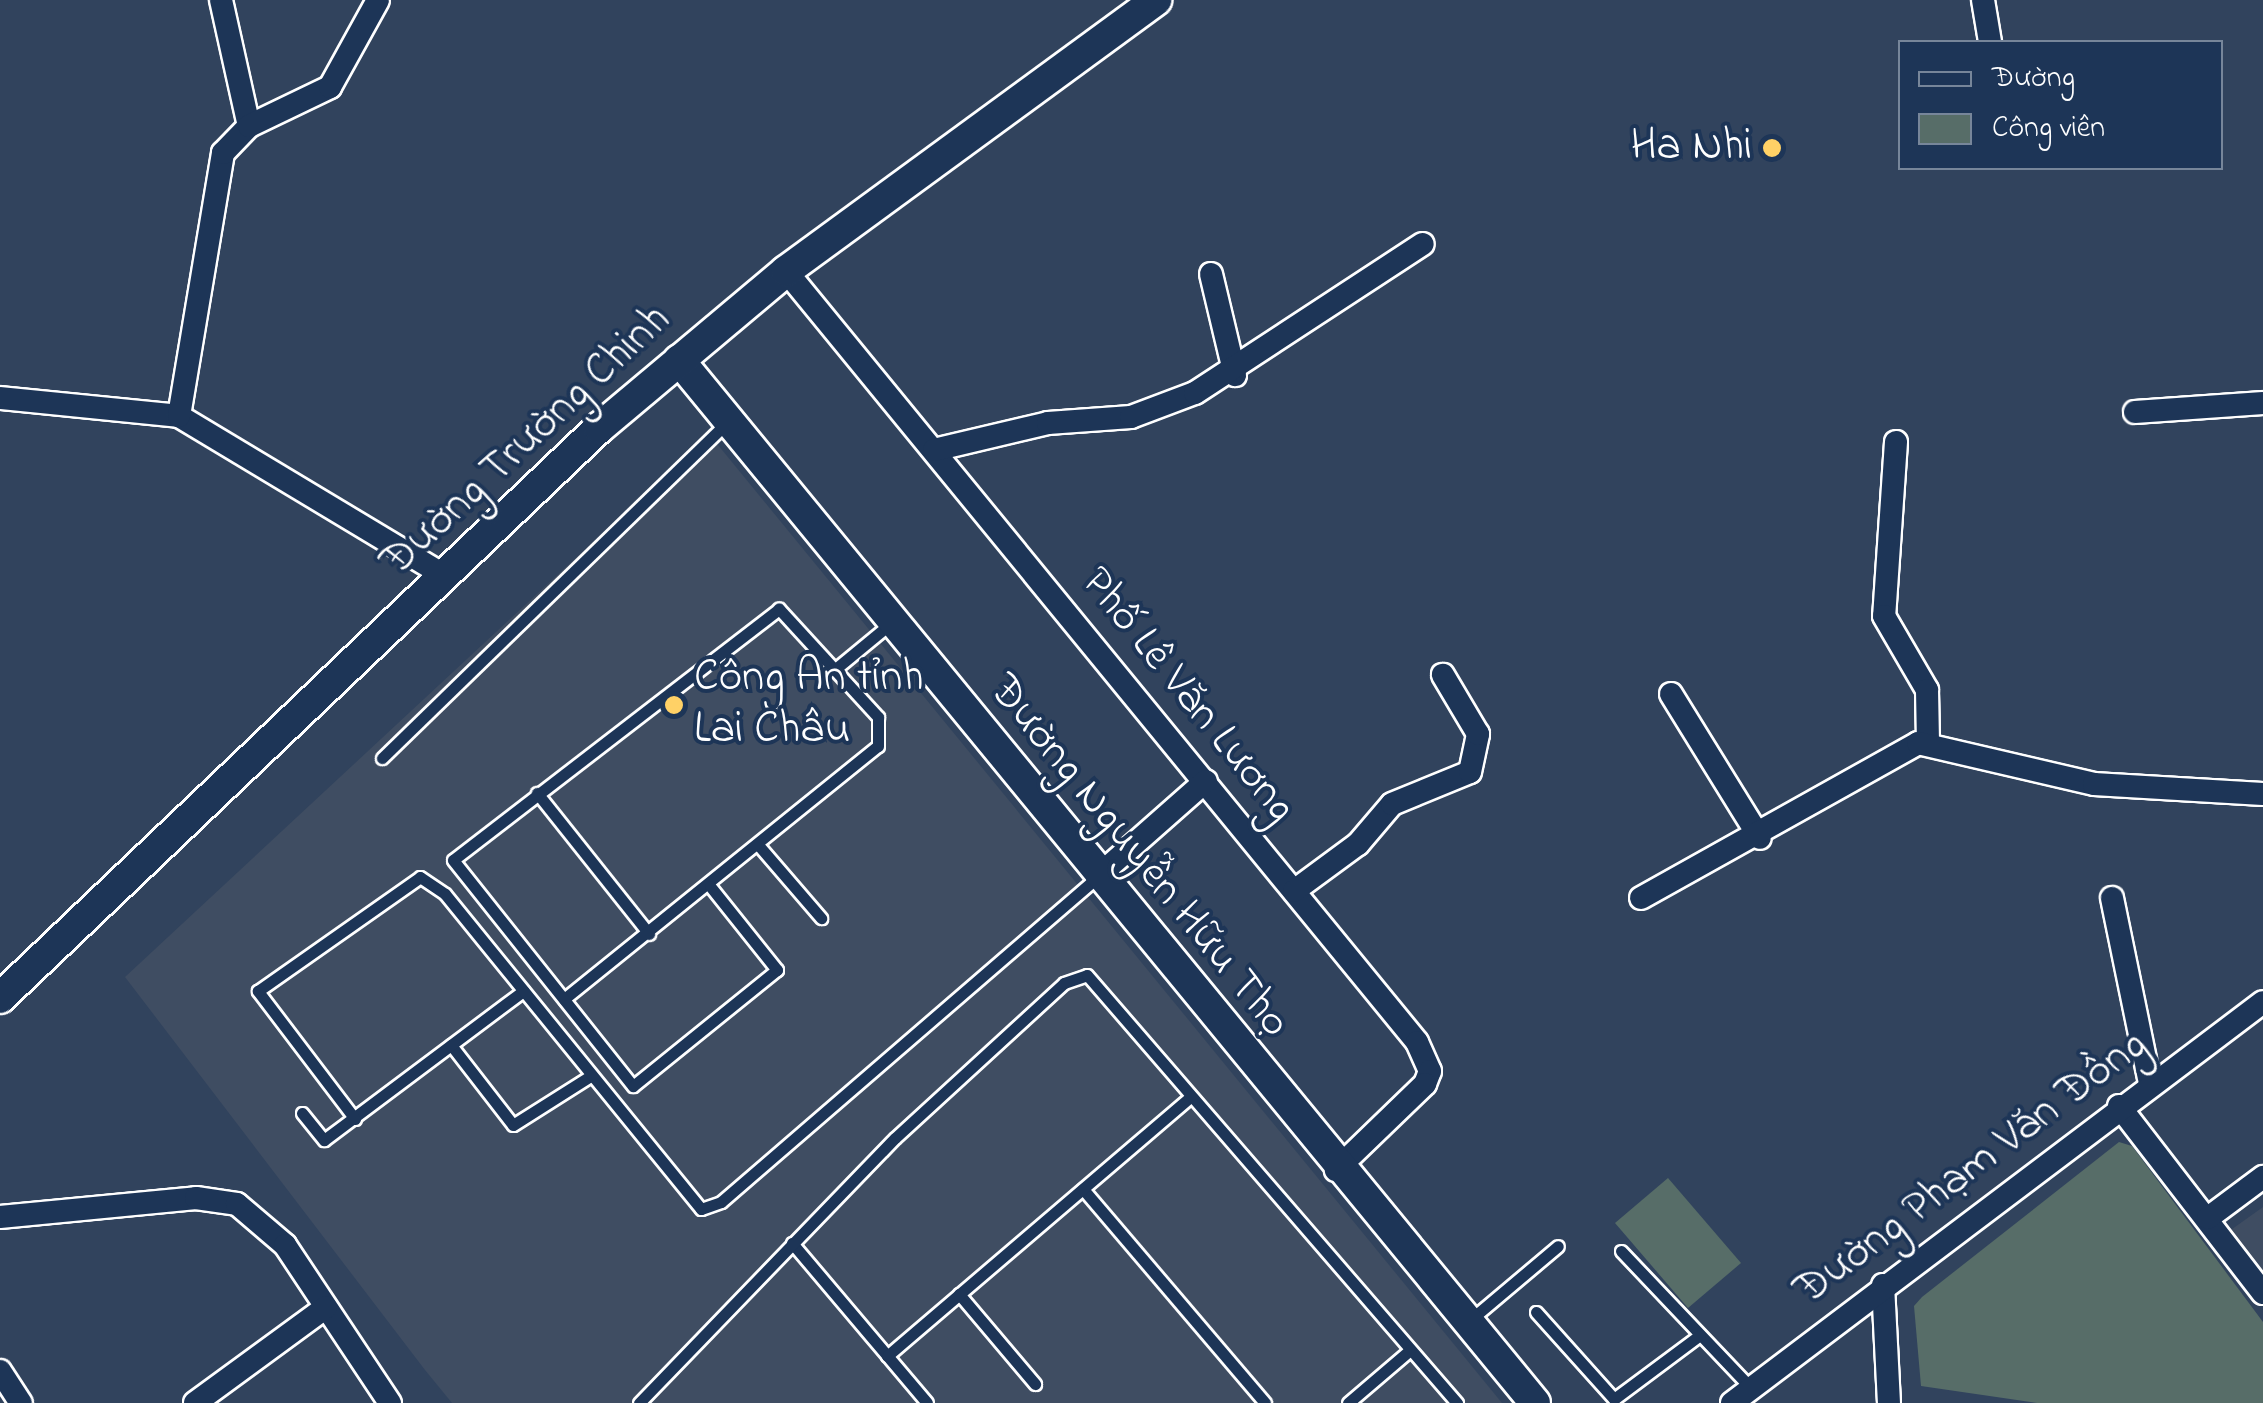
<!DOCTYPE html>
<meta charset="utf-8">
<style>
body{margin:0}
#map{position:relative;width:2263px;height:1403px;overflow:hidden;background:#31435d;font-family:"Indie Flower",sans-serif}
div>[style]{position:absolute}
.built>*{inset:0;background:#3f4d62}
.green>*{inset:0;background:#576d68}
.roads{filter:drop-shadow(2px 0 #fff) drop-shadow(-2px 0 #fff) drop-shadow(0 2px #fff) drop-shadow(0 -2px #fff)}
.lane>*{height:11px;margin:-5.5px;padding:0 5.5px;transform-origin:5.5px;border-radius:5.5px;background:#1d3557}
.street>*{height:22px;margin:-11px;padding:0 11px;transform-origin:11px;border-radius:11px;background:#1d3557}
.secondary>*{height:30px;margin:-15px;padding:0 15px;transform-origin:15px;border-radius:15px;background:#1d3557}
.dots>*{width:28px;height:28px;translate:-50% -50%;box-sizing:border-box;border:5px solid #1d3557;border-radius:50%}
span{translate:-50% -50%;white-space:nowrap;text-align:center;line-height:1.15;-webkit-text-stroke:8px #1d3557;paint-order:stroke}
.poi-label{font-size:45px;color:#fff}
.right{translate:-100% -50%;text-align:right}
.left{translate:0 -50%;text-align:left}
.street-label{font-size:45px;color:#fff}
.legend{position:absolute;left:1898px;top:40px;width:325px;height:130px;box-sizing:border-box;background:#1d3557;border:2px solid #77869a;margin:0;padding:12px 18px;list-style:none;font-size:30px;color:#fff}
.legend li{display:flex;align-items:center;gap:20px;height:50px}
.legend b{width:50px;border:2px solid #77869a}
</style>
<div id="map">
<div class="built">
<i style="clip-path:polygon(709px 434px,1502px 1403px,452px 1403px,425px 1370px,125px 977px)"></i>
<i style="clip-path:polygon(2263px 1207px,2263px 1280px,2228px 1232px)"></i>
</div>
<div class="green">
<i style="clip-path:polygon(2119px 1142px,2132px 1146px,2263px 1322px,2263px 1403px,2037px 1403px,1921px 1386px,1914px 1306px,1922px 1297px)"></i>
<i style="clip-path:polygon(1668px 1178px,1741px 1263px,1688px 1308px,1615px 1223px)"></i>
</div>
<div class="roads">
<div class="lane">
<i style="left:839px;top:666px;width:66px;rotate:-39.5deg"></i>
<i style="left:382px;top:758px;width:480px;rotate:-44.2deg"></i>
<i style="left:537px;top:793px;width:180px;rotate:51.5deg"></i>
<i style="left:760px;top:847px;width:94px;rotate:49.3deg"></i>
<i style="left:564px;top:999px;width:403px;rotate:-38.9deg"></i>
<i style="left:878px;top:746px;width:29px;rotate:-90deg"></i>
<i style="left:878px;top:717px;width:147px;rotate:-132.5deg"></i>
<i style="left:779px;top:609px;width:411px;rotate:142.4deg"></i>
<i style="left:453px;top:860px;width:289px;rotate:51.5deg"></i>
<i style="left:633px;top:1086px;width:185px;rotate:-38.9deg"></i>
<i style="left:777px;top:970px;width:107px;rotate:-128.6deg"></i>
<i style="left:451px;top:1045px;width:101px;rotate:52.2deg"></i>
<i style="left:513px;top:1125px;width:90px;rotate:-32.3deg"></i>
<i style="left:302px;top:1113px;width:35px;rotate:51deg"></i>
<i style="left:324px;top:1140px;width:249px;rotate:-36.8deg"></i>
<i style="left:355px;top:1119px;width:161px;rotate:-127.2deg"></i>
<i style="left:258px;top:991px;width:198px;rotate:-35.1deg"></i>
<i style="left:420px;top:877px;width:30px;rotate:34deg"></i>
<i style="left:445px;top:894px;width:406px;rotate:50.9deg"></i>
<i style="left:701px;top:1209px;width:21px;rotate:-19deg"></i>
<i style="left:721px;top:1202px;width:497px;rotate:-40.8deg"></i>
<i style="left:1083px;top:1189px;width:281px;rotate:49.6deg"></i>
<i style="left:792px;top:1243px;width:209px;rotate:49.8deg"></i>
<i style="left:1621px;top:1251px;width:189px;rotate:46.5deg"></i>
<i style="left:959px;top:1294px;width:118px;rotate:49.8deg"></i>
<i style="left:1536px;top:1312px;width:117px;rotate:48.1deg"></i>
<i style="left:1614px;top:1399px;width:107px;rotate:-36.7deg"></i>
<i style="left:1469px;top:1321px;width:116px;rotate:-40.1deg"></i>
<i style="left:887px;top:1356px;width:399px;rotate:-40.5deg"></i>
<i style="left:639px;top:1403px;width:368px;rotate:-46deg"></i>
<i style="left:895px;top:1138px;width:229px;rotate:-42.5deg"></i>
<i style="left:1064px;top:983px;width:24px;rotate:-19deg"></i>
<i style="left:1087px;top:975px;width:566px;rotate:49.16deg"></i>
<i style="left:1348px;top:1403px;width:82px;rotate:-40.5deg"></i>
</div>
<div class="street">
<i style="left:221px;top:0;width:129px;rotate:77.5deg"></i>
<i style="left:1983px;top:0;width:43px;rotate:80.5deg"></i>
<i style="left:786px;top:271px;width:996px;rotate:50.7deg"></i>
<i style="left:1417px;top:1042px;width:32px;rotate:66deg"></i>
<i style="left:1430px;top:1071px;width:14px;rotate:111deg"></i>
<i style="left:1425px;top:1084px;width:124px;rotate:136deg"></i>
<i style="left:1211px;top:274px;width:104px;rotate:76.6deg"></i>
<i style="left:0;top:398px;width:180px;rotate:5.7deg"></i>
<i style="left:179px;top:416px;width:310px;rotate:31deg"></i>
<i style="left:2135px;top:412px;width:128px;rotate:-4deg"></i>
<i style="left:179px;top:416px;width:267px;rotate:-80.5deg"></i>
<i style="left:223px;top:153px;width:37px;rotate:-46deg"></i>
<i style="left:249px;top:126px;width:90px;rotate:-25.7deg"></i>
<i style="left:330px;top:87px;width:99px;rotate:-61.1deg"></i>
<i style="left:1896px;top:442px;width:174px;rotate:93.9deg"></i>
<i style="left:1884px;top:616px;width:86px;rotate:59.8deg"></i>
<i style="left:1927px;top:690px;width:54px;rotate:88.9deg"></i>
<i style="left:934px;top:450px;width:117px;rotate:-13.3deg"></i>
<i style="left:1048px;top:423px;width:83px;rotate:-4.1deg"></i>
<i style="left:1131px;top:417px;width:68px;rotate:-20.6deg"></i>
<i style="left:1195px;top:393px;width:272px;rotate:-33.2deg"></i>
<i style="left:1671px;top:694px;width:169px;rotate:58.3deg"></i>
<i style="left:1097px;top:877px;width:145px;rotate:-41.4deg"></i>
<i style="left:1294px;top:891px;width:79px;rotate:-36.3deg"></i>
<i style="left:1358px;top:844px;width:52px;rotate:-49.6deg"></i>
<i style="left:1392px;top:804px;width:84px;rotate:-22.3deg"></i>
<i style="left:1470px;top:772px;width:39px;rotate:-78deg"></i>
<i style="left:1478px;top:734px;width:69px;rotate:-120.7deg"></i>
<i style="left:1641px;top:898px;width:317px;rotate:-29.2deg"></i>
<i style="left:1918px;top:743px;width:181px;rotate:13.1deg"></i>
<i style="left:2094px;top:784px;width:169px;rotate:3.4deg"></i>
<i style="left:2112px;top:898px;width:189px;rotate:78.4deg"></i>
<i style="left:2119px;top:1106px;width:236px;rotate:52.4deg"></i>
<i style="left:0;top:1217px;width:197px;rotate:-5.5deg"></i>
<i style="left:196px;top:1198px;width:41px;rotate:8.3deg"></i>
<i style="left:237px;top:1204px;width:63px;rotate:40.5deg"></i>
<i style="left:285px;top:1245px;width:190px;rotate:56.4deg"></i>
<i style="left:2208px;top:1218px;width:69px;rotate:-36.7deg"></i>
<i style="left:1883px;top:1285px;width:118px;rotate:87.1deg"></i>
<i style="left:0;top:1371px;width:38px;rotate:57deg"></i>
<i style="left:195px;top:1403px;width:162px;rotate:-36.2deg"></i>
<i style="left:1732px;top:1403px;width:665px;rotate:-37.06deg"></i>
</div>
<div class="secondary">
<i style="left:679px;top:360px;width:1349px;rotate:50.62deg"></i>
<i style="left:0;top:998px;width:827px;rotate:-43.58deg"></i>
<i style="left:599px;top:428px;width:244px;rotate:-40deg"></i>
<i style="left:786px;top:271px;width:459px;rotate:-36.2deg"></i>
</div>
</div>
<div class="dots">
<i style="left:1772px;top:148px;background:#ffd166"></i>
<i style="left:674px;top:705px;background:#ffd166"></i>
</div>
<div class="poi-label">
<span class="right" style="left:1752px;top:148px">Ha Nhi</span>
<span class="left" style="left:694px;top:705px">Công An tỉnh<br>Lai Châu</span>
</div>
<div class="street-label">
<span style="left:527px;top:442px;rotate:-43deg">Đường Trường Chinh</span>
<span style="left:1187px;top:696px;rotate:51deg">Phố Lê Văn Lương</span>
<span style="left:1138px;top:857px;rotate:51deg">Đường Nguyễn Hữu Thọ</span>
<span style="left:1972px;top:1169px;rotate:-37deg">Đường Phạm Văn Đồng</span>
</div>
<ul class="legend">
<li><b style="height:12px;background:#1d3557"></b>Đường</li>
<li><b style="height:28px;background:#576d68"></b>Công viên</li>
</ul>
</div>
